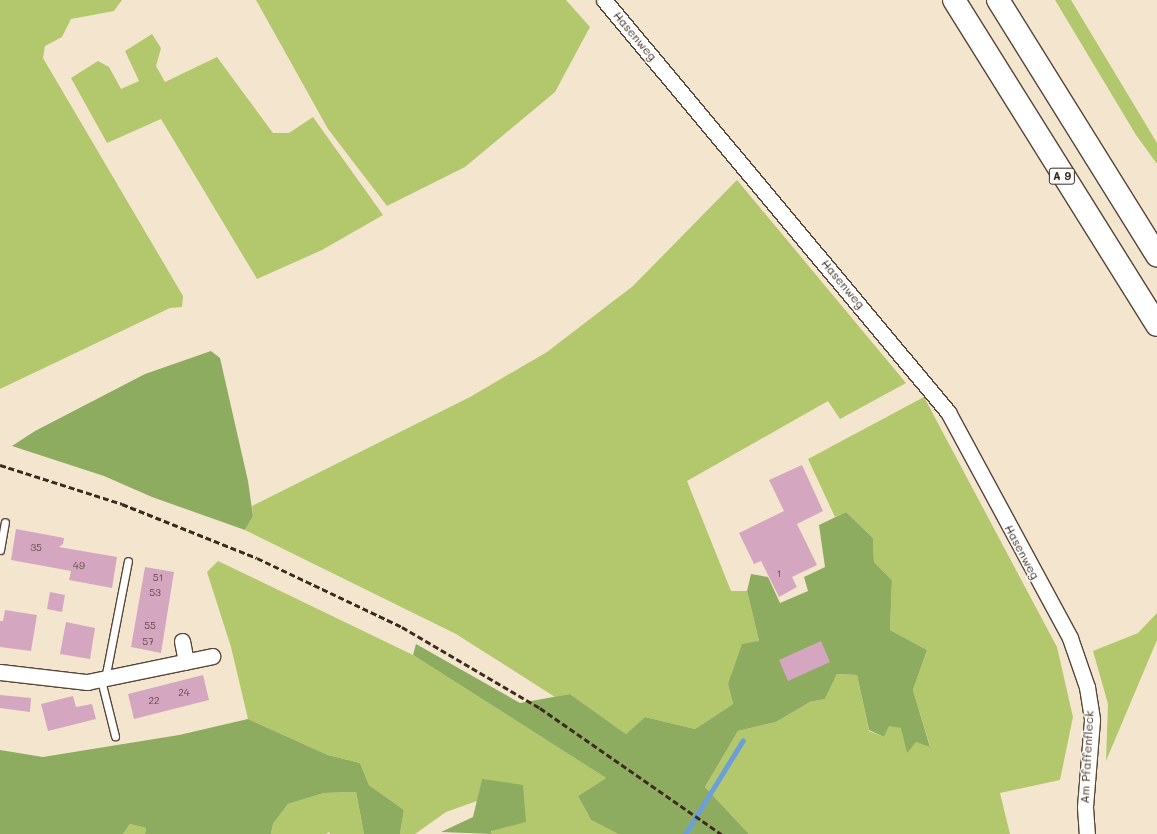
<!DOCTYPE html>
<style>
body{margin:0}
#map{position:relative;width:1157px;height:834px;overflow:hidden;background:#f4e6ce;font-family:Mali,sans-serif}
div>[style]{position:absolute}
.green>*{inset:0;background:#b3c86c}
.forest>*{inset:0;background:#8eac60}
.stream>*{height:5px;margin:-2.5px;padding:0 2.5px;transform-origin:2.5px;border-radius:2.5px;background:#6c9fd8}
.building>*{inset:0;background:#d5a6bf}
.roads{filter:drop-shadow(1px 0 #574638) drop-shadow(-1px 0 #574638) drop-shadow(0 1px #574638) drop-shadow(0 -1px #574638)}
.lane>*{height:7px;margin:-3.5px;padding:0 3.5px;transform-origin:3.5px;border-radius:3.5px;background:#fff}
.street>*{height:15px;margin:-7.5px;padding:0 7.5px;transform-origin:7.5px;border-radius:7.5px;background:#fff}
.highway>*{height:22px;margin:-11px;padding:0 11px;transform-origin:11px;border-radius:11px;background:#fff}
.rail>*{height:3px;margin-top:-1.5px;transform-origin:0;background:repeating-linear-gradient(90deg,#3b2a1e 0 6px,transparent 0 9px)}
span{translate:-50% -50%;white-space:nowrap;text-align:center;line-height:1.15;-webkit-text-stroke:3px #fff;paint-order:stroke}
.number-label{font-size:10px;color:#624946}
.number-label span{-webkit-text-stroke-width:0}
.shield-label span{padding:1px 3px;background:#fff;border:1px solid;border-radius:3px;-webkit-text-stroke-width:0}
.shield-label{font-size:11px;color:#3b2a1e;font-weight:700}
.street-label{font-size:12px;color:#3b2a1e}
</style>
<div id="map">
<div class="green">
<i style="clip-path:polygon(0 0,122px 0,114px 11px,71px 19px,62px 37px,45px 46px,43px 58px,183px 296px,182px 307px,170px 308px,0 389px)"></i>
<i style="clip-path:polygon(256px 0,566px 0,590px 27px,555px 92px,465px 167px,387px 206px,328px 129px)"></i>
<i style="clip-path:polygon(1055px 0,1071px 0,1157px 143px,1157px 164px,1136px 135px)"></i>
<i style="clip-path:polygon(152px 34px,161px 48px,156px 66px,165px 82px,217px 57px,273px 133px,289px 133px,313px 117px,383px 215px,322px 250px,257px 279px,161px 119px,107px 143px,71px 78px,98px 61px,109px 67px,121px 89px,139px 81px,125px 51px)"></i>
<i style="clip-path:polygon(737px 180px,906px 383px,840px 419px,828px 401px,687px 481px,731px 591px,747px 591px,759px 641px,728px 684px,733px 704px,695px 729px,645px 717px,626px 734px,570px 694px,555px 697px,456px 634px,245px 530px,253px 516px,252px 506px,470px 397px,547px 352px,633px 286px)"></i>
<i style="clip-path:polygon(924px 397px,1057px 647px,1073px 717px,1060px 780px,1000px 793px,1010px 834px,749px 834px,705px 787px,738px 731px,776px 722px,810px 702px,825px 699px,837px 674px,857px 675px,869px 731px,884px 737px,889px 725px,902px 728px,916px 742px,930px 746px,913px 690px,927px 650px,890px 630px,892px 580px,874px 562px,873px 538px,846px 512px,835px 517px,808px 459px)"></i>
<i style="clip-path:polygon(218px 561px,413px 655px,606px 778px,578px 796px,591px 820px,618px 834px,492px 834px,482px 780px,477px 801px,446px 812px,415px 834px,400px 834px,404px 810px,369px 785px,360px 763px,328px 755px,248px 719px,231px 647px,207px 572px)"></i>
<i style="clip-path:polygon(1157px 613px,1157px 640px,1106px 761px,1108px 704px,1093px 651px,1138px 633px)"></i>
<i style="clip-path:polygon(356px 792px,364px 834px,330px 834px,329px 832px,326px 834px,271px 834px,273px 824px,288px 804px,324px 793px)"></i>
<i style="clip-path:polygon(130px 824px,146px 828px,145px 834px,123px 834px)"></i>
</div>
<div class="forest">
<i style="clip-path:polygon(211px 351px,220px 358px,248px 481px,253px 516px,245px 530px,152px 497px,104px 476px,12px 446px,35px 431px,145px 374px)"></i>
<i style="clip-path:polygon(846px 512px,873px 538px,874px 562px,892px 580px,890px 630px,927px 650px,913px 690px,930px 747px,916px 742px,907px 753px,901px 728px,889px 726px,884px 737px,869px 730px,857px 675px,837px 674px,825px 699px,810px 702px,776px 722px,738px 731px,705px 787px,749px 834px,618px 834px,591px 820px,578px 796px,606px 778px,413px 655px,416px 644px,520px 703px,570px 694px,626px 734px,645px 717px,695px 729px,733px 704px,728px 684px,742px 644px,759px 641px,747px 591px,751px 574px,768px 577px,780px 603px,808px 591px,804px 577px,825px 567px,819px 525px)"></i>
<i style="clip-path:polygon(248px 719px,328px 755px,360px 763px,369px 785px,404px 810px,400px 834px,364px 834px,356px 792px,324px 793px,288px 804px,273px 824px,271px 834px,145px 834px,146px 828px,130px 824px,123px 834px,0 834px,0 750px,43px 757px,179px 735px)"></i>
<i style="clip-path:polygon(482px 779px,523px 785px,526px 822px,491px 831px,492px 834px,441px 832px,473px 817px)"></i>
</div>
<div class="stream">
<i style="left:685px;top:834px;width:110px;rotate:-58.3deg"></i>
</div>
<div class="building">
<i style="clip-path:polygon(802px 465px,823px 511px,797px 524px,817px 565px,792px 577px,797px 587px,779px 597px,761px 561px,754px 564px,739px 533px,784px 511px,769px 480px)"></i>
<i style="clip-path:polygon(16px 529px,64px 538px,63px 544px,59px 547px,117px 557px,112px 588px,69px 580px,71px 571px,11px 560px)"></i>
<i style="clip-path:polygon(145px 567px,174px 572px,161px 653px,131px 647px)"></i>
<i style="clip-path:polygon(50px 592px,65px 595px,62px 612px,47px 609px)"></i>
<i style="clip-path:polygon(5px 610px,37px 615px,31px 651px,0 647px,0 621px,3px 621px)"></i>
<i style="clip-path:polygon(66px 622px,95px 628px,90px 659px,60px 654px)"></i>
<i style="clip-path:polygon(821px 641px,830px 662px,788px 681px,779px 660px)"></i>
<i style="clip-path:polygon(203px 675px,209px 700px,134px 719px,128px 694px)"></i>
<i style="clip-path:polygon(0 695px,31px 698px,30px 712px,0 708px)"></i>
<i style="clip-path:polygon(73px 696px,76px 707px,92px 704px,96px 719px,48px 731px,41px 704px)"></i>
</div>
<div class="roads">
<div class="lane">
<i style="left:0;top:550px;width:28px;rotate:-80deg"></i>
<i style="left:105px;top:679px;width:120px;rotate:-79deg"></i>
<i style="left:101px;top:680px;width:58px;rotate:76deg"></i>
</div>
<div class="street">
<i style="left:604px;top:0;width:537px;rotate:50.14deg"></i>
<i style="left:948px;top:412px;width:257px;rotate:61.6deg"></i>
<i style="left:1070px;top:638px;width:52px;rotate:70.9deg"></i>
<i style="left:1087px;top:687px;width:33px;rotate:81deg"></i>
<i style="left:1092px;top:720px;width:87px;rotate:94.6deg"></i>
<i style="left:1085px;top:807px;width:27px;rotate:86deg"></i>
<i style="left:182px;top:641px;width:21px;rotate:79deg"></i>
<i style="left:0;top:672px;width:88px;rotate:6.6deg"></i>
<i style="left:87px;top:682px;width:128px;rotate:-11.7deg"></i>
</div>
<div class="highway">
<i style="left:954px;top:0;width:383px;rotate:58deg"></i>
<i style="left:998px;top:0;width:301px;rotate:58.1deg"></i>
</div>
</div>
<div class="rail">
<i style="left:0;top:465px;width:128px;rotate:17.7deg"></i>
<i style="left:122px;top:504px;width:145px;rotate:21.8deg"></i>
<i style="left:257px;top:558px;width:161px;rotate:25.4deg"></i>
<i style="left:402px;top:627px;width:160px;rotate:30.4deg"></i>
<i style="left:540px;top:708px;width:221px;rotate:34.8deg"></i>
</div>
<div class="number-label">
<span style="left:36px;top:548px">35</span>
<span style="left:79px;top:566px">49</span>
<span style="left:779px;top:574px">1</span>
<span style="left:158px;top:578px">51</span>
<span style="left:155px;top:593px">53</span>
<span style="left:150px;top:626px">55</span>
<span style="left:148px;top:642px">57</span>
<span style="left:184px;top:693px">24</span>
<span style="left:154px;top:701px">22</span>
</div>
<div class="shield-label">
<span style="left:1062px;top:176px">A 9</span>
</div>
<div class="street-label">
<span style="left:635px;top:36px;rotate:50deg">Hasenweg</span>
<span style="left:843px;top:284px;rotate:50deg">Hasenweg</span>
<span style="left:1022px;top:552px;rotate:62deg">Hasenweg</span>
<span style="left:1087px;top:757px;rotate:-87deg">Am Pfaffenfleck</span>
</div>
</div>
